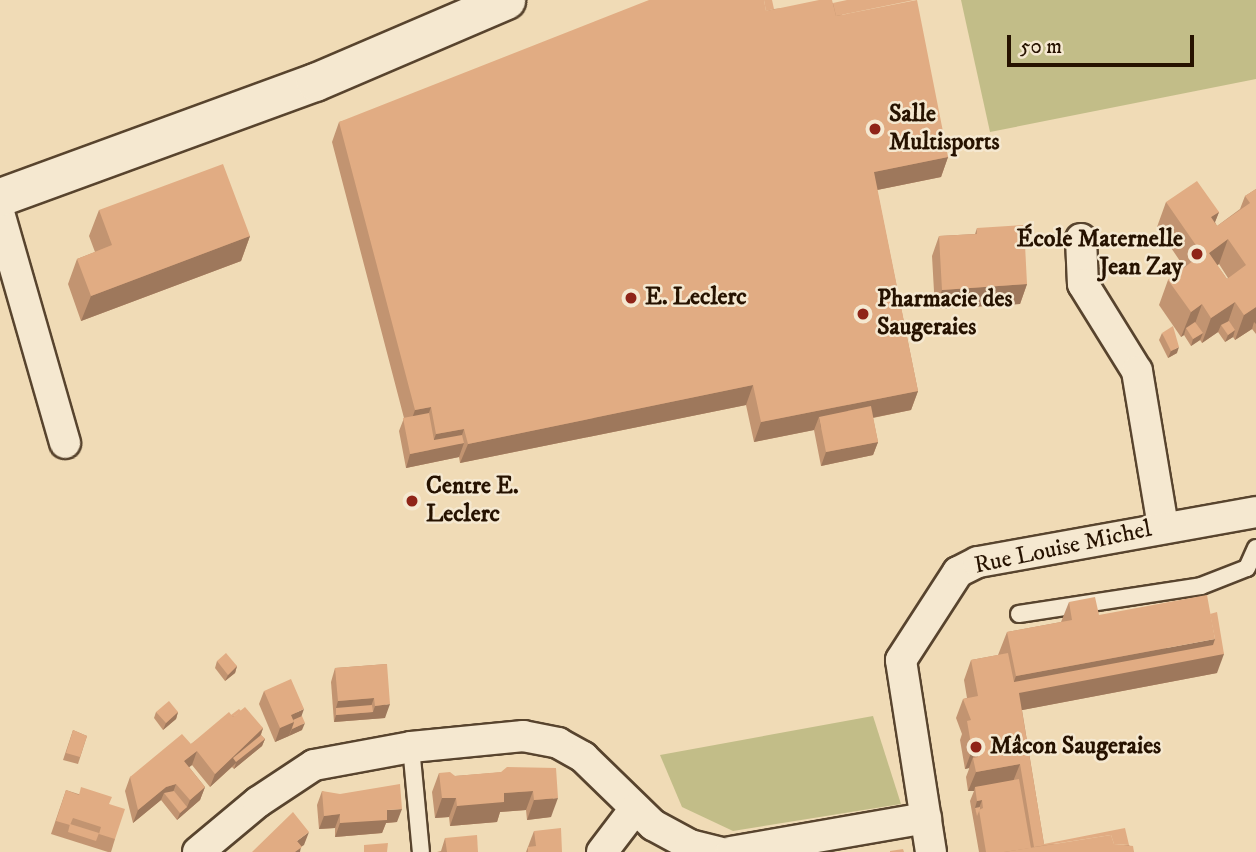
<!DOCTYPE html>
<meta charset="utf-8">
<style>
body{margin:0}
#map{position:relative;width:1256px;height:852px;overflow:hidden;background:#f0dbb6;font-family:"IM FELL DW Pica",serif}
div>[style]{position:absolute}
.green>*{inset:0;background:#c2bd88}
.roads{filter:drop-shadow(2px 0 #58442e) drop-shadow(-2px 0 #58442e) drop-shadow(0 2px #58442e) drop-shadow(0 -2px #58442e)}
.service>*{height:16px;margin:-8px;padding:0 8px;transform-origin:8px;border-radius:8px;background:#f5e8d0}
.minor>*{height:30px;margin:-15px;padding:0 15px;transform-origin:15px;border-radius:15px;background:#f5e8d0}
.tertiary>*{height:37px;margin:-18.5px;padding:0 18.5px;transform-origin:18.5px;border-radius:18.5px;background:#f5e8d0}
.wall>*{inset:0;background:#c29471}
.shaded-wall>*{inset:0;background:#9e785c}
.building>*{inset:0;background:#e1ac83}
.dots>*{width:19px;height:19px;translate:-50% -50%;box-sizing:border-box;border:4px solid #f5e8d0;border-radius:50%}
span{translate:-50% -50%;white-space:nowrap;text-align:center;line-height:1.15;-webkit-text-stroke:5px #f5e8d0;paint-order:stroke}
.poi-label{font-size:24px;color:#261200;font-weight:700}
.left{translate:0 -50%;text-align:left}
.right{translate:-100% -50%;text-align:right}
.street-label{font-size:24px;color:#261200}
.scale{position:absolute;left:1007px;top:35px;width:187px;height:32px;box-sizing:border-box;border:4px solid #261200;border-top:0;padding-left:9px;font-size:21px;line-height:24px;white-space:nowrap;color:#261200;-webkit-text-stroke:5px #f5e8d0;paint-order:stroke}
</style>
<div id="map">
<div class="green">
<i style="clip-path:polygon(961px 0,1256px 0,1256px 79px,990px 132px)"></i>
<i style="clip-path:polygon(873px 716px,901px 804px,733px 831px,682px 807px,660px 755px)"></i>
</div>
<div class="roads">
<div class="service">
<i style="left:1019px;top:614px;width:184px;rotate:-8.7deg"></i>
<i style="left:1201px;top:586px;width:49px;rotate:-21.4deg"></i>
<i style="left:1247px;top:568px;width:22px;rotate:-66deg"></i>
<i style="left:411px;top:747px;width:105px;rotate:84.6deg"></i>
</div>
<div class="minor">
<i style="left:0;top:216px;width:236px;rotate:74deg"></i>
<i style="left:1081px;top:239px;width:45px;rotate:87.5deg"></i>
<i style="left:1083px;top:284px;width:102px;rotate:58.2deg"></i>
<i style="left:1137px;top:371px;width:158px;rotate:80.5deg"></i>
<i style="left:198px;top:852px;width:78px;rotate:-39.8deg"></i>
<i style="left:258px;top:802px;width:67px;rotate:-33.5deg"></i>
<i style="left:314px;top:765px;width:99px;rotate:-10.5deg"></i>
<i style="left:411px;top:747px;width:113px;rotate:-5.6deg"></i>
<i style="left:523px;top:736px;width:36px;rotate:11deg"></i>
<i style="left:558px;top:743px;width:29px;rotate:29deg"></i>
<i style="left:583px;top:757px;width:98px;rotate:44.2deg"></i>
<i style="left:653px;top:825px;width:42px;rotate:28.4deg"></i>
<i style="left:690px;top:845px;width:30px;rotate:14deg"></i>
<i style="left:602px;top:852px;width:53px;rotate:-52.7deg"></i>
<i style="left:731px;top:852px;width:198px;rotate:-9.9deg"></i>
<i style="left:931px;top:852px;width:194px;rotate:-98.9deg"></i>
<i style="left:901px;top:660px;width:105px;rotate:-57.1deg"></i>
<i style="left:958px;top:572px;width:22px;rotate:-27deg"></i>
<i style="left:978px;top:562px;width:282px;rotate:-10.2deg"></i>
</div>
<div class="tertiary">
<i style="left:0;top:197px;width:335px;rotate:-20.1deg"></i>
<i style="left:315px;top:82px;width:208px;rotate:-23.2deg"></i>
</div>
</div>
<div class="wall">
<i style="clip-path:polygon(833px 3px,948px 157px,941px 177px,877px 190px,918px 391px,911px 410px,873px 418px,878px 442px,873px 455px,821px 466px,814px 430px,754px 442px,746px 405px,460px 463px,459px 457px,406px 468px,399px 431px,404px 418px,332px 142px,339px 122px,774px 9px)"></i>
<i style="clip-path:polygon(evenodd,1256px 189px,1256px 334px,1252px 329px,1235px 340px,1233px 337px,1225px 342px,1218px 332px,1202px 343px,1200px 340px,1191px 346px,1184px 335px,1181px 337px,1159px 305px,1168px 280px,1184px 267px,1157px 227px,1166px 202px,1219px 212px,1215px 222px,1217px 226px,1240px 209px,1245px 196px,1256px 189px,1219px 264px,1228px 278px,1227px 279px,1217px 265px,1219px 264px)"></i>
<i style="clip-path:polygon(99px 210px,250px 236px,241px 261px,81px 321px,68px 284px,77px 259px,95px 252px,89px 236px)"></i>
<i style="clip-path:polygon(977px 228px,1027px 284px,1020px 304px,935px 309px,932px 256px,939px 236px,975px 234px)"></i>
<i style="clip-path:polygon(1162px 333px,1177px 353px,1168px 358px,1159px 340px)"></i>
<i style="clip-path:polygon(1069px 602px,1217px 673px,1022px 710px,1044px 844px,1129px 845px,1134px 852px,979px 852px,970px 801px,974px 791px,968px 791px,966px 777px,969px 769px,969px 768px,965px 769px,960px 740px,962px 734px,956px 718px,963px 699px,967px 698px,964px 680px,971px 660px,998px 655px,1007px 632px,1061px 622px)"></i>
<i style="clip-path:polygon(217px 661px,237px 666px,235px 673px,225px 681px,215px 668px)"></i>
<i style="clip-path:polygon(387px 664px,385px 718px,334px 722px,331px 682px,335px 668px)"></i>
<i style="clip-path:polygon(264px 691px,302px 716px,302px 730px,275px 742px,259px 704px)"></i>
<i style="clip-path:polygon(156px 712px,178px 712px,176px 719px,163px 730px,154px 718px)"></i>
<i style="clip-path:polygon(231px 715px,263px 728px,261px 735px,265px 739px,262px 746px,234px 769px,232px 767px,210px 787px,192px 765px,189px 767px,205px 787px,200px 800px,177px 820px,161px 800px,133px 823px,125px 791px,130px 777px,191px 744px)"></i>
<i style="clip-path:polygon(73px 730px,87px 736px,78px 764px,63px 760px)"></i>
<i style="clip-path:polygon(556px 768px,551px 817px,527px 820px,526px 810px,500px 812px,497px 822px,450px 826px,449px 817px,435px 818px,432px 792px,439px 773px,455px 776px)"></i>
<i style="clip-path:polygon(66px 790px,109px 804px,115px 839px,111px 852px,108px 852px,51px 834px)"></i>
<i style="clip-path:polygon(322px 791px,397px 822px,386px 823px,382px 833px,335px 837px,335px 828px,319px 829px,317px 805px)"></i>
<i style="clip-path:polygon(534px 831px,562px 852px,526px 852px)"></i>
<i style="clip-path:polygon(445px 838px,478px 852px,437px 852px,441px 851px)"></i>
</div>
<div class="shaded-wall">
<i style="clip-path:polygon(948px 157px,941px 177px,867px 192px,874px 172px)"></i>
<i style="clip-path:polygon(1219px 212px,1209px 237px,1211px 217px)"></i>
<i style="clip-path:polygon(250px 236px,241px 261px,81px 321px,91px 296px)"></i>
<i style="clip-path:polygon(1228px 239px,1219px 264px,1199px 278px,1209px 253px)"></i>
<i style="clip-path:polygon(1027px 284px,1020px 304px,935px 309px,942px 290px)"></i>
<i style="clip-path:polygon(1235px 302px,1226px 328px,1221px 325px,1218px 332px,1202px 343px,1211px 318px)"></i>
<i style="clip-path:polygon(1202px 304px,1193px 329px,1186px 328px,1184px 335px,1181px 337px,1191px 312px)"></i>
<i style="clip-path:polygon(1256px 307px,1256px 324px,1254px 322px,1252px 329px,1235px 340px,1244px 315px)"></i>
<i style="clip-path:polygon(1235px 330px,1233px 337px,1225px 342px,1228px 335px)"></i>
<i style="clip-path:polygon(1203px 333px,1200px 340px,1191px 346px,1193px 339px)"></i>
<i style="clip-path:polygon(1179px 347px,1177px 353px,1168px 358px,1171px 351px)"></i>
<i style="clip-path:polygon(753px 385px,746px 405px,460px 463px,468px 444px)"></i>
<i style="clip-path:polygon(918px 391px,911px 410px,821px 428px,819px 417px,814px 430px,754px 442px,761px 422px)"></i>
<i style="clip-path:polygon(431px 407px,424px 427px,408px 430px,415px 410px)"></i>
<i style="clip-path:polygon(464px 429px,459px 444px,464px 443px,459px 457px,406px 468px,410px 454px,430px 450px,436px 434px)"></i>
<i style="clip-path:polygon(878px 442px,873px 455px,821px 466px,826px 452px)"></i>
<i style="clip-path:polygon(1215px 639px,1224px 654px,1217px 673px,1012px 712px,1007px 701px,1016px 676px)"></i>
<i style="clip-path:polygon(237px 666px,235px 673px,225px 681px,228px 675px)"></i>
<i style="clip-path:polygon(374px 698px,369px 712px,336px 708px,338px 701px)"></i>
<i style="clip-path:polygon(390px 704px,385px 718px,334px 722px,336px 715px,373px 712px,375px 706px)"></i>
<i style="clip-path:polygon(304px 709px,299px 723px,293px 725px,289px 736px,275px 742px,280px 728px,291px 715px)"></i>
<i style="clip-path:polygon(178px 712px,176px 719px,163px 730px,166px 723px)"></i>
<i style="clip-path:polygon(305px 723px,302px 730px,289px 736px,292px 729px)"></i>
<i style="clip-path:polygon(263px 728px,258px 742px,265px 739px,262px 746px,234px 769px,236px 763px,210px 787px,215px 774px)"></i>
<i style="clip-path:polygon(976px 749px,969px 768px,965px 769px,972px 750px)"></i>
<i style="clip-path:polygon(197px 751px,192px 765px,179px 775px,184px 761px)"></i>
<i style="clip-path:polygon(1020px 764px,1012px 784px,975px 787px,974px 791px,968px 791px,976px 772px)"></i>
<i style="clip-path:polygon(176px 784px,171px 798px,164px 793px,161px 800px,133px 823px,138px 810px,166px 787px)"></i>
<i style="clip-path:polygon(205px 787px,200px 800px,177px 820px,180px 813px,187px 807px,190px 800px)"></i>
<i style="clip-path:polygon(533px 791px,526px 810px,500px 812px,497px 822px,450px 826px,457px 806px,504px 793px)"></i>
<i style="clip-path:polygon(442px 798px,456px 798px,449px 817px,435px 818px)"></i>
<i style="clip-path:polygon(558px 798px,551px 817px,527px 820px,534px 800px)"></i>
<i style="clip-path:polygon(982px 800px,977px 814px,975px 808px,977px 801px)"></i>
<i style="clip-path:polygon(402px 809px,397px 822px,386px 823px,382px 833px,335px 837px,340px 823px,387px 810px)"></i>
<i style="clip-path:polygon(340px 814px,335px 828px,319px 829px,324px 816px)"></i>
<i style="clip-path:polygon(309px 832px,304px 845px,301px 847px,300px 852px,293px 852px,297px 841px)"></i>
</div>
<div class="building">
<i style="clip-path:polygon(649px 0,764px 0,766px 11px,819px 0,832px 0,836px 16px,917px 0,948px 157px,874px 172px,918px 391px,761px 422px,753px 385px,468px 444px,464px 429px,436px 434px,431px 407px,415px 410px,339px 122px)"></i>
<i style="clip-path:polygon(764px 0,772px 0,774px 9px,766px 11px)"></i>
<i style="clip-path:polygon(847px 0,914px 0,836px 16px,833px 3px)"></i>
<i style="clip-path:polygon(223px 164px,250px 236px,91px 296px,77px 259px,112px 245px,99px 210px)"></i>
<i style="clip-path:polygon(evenodd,1197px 181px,1219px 212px,1211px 217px,1217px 226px,1250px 203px,1245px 196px,1256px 189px,1256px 307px,1244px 315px,1235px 302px,1211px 318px,1202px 304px,1191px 312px,1168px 280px,1202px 254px,1166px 202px,1197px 181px,1228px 239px,1246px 265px,1227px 279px,1209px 253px,1228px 239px)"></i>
<i style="clip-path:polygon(1024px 225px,1027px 284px,942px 290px,939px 236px,977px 234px,977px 228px)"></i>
<i style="clip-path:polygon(1229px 321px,1235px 330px,1228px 335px,1221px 325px)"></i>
<i style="clip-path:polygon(1195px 322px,1203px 333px,1193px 339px,1186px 328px)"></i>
<i style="clip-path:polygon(1173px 326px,1179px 347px,1171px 351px,1162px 333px)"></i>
<i style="clip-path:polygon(871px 406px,878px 442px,826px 452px,819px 417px)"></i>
<i style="clip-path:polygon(429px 413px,434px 440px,462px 435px,464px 443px,410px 454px,403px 418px)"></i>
<i style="clip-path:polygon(1207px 595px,1215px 639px,1016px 676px,1007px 632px,1072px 620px,1069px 602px,1095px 597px,1099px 615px)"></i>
<i style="clip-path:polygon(1217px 612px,1224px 654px,1019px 693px,1044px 844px,1125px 828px,1129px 845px,1114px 844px,1111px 835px,1034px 847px,1020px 764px,976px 772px,973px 758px,978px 757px,976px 749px,972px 750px,967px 721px,971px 720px,963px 699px,978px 696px,971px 660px,1008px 653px,1014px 682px,1213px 645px,1215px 639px,1210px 614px)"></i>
<i style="clip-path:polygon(226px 653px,237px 666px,228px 675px,217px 661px)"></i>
<i style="clip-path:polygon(387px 664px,390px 704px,375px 706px,374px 698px,338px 701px,335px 668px)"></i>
<i style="clip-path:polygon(291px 679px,304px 709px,291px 715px,294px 722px,280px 728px,264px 691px)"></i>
<i style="clip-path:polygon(169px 701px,178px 712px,166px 723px,156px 712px)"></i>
<i style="clip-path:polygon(372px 705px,373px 712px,336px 715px,336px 708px)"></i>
<i style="clip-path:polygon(245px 707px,263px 728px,215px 774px,197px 751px,184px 761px,205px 787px,190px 800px,176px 784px,166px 787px,138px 810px,130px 777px,182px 734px,191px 744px,229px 712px,233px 717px)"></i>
<i style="clip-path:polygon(239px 709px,241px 711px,233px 717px,231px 715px)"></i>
<i style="clip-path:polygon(302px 716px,305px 723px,292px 729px,294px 722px,293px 720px)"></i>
<i style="clip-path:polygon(73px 730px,87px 736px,80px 757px,66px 753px)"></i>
<i style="clip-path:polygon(261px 735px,265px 739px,236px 762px,233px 758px)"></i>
<i style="clip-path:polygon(507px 767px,556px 768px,558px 798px,534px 800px,533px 791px,504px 793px,504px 802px,457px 806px,456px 798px,442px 798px,439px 773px,450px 772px,455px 776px,501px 772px)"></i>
<i style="clip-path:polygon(1019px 779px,1031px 848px,1004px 852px,986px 852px,979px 810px,983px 808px,982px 800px,977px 801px,975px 787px)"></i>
<i style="clip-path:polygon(400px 784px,402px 809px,387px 810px,387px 820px,340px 823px,340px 814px,324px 816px,322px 791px,340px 794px)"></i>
<i style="clip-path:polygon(81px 787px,112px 797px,109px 804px,125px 809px,115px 839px,99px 834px,101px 827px,73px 818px,70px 825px,56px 821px,66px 790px,79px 795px)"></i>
<i style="clip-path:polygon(174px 791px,187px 807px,180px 813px,164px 793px)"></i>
<i style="clip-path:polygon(980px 807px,980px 809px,977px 816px,975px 808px)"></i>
<i style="clip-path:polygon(293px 812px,309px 832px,297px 841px,302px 847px,295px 852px,252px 852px)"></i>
<i style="clip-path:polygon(70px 824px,99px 833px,96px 841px,68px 832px)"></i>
<i style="clip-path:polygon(561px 828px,562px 852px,528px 852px,528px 847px,536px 846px,534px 831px)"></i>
<i style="clip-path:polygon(477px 835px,478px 852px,447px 852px,445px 838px)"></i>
<i style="clip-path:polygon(1111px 835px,1114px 844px,1133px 846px,1134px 852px,1004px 852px)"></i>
<i style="clip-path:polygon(388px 843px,387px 852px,364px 852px,364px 845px)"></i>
<i style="clip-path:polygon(903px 849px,904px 852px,890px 852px,890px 851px)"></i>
</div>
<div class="dots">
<i style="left:875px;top:129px;background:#8f2418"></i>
<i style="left:1197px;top:254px;background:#8f2418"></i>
<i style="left:631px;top:298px;background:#8f2418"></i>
<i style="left:863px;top:314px;background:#8f2418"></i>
<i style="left:412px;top:501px;background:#8f2418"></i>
<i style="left:976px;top:747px;background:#8f2418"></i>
</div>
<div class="poi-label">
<span class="left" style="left:889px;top:129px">Salle<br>Multisports</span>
<span class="right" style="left:1183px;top:254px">École Maternelle<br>Jean Zay</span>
<span class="left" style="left:645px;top:298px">E. Leclerc</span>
<span class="left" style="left:877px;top:314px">Pharmacie des<br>Saugeraies</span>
<span class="left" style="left:426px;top:501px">Centre E.<br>Leclerc</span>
<span class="left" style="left:990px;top:747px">Mâcon Saugeraies</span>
</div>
<div class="street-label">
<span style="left:1063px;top:548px;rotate:-12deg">Rue Louise Michel</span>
</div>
<div class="scale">50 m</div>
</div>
